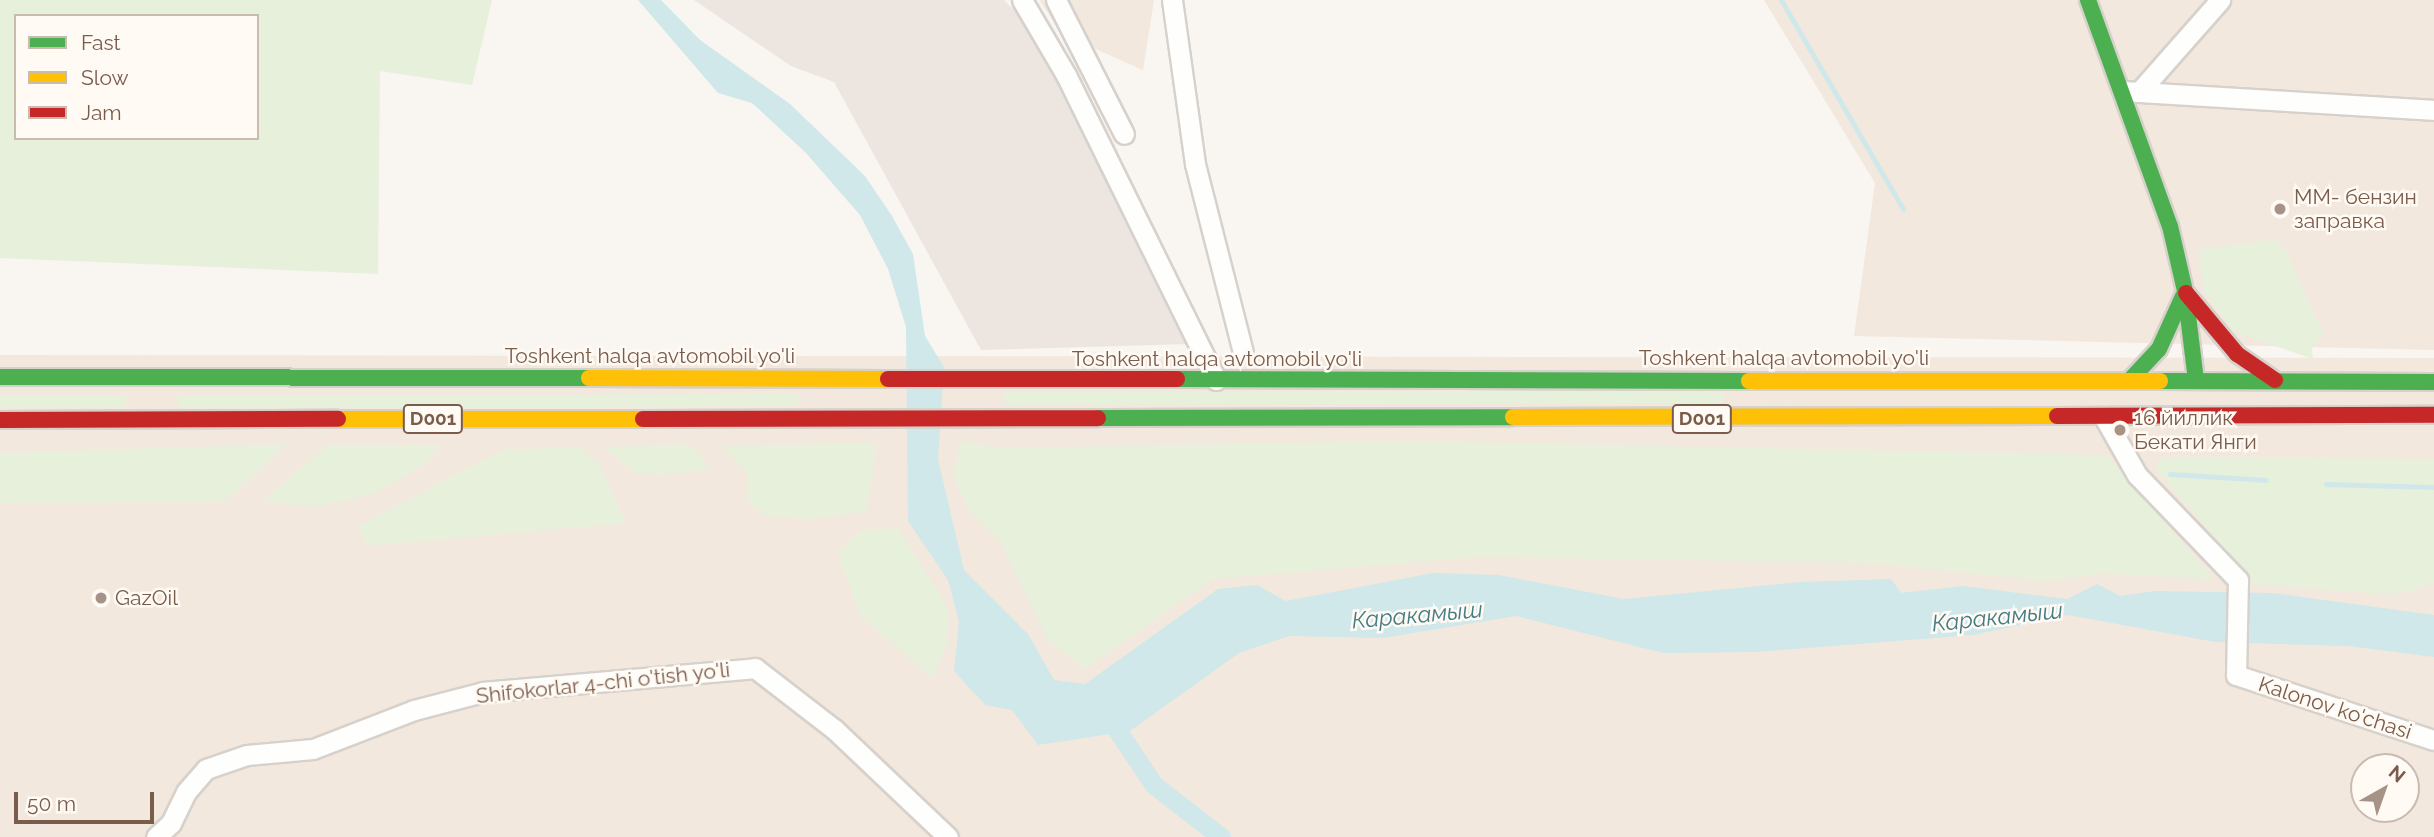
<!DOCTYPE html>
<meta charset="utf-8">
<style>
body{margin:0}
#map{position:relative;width:2434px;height:837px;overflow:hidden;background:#f9f5f0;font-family:Raleway,sans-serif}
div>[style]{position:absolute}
.residential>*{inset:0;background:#f2e8de}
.industrial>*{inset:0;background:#ede5e0}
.green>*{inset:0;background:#e7f0db}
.water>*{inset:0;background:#d0e8ea}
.stream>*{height:5px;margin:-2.5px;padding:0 2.5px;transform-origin:2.5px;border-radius:2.5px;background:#d0e8ea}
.canal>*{height:19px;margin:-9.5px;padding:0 9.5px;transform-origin:9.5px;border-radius:9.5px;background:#d0e8ea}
.roads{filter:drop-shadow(2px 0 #d7d1cb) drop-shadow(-2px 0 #d7d1cb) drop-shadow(0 2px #d7d1cb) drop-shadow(0 -2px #d7d1cb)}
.street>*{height:19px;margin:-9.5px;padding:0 9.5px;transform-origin:9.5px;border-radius:9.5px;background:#fefefd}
.fast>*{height:16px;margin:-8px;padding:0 8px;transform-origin:8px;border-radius:8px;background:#4caf50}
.slow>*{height:16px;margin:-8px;padding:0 8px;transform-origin:8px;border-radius:8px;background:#ffc107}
.jam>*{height:16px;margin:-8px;padding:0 8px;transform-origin:8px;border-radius:8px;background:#c62828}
.dots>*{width:19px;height:19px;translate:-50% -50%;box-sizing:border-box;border:4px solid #fffaf3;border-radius:50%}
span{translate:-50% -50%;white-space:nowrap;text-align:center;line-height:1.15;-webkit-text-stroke:5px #fffaf3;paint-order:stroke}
.shield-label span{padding:2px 5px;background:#fffaf3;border:2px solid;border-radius:5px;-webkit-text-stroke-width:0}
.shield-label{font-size:19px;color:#7a5c4d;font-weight:700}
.poi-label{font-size:21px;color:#7a5c4d}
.left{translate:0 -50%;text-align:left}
.street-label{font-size:21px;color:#7a5c4d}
.water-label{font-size:23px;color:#437c86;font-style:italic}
.legend{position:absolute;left:14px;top:14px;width:245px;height:126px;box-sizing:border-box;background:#fffaf3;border:2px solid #cabbb1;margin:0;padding:9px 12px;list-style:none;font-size:21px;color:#7a5c4d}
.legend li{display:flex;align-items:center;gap:14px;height:35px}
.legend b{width:35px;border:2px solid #cabbb1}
.north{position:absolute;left:2350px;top:753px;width:70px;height:70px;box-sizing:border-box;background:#fffaf3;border:2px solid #cabbb1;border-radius:50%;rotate:40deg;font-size:19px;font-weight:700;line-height:28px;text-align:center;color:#7a5c4d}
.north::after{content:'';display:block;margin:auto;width:24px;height:32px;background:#a69286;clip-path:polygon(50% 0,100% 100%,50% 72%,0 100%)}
.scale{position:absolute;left:14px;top:792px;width:140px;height:32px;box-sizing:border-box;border:4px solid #7a5c4d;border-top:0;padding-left:9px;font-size:21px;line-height:24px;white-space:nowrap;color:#7a5c4d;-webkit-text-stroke:5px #fffaf3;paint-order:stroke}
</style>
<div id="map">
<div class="residential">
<i style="clip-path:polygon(1039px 0,1154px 0,1143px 70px,1062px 34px)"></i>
<i style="clip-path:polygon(1764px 0,2434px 0,2434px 350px,1854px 336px,1875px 183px)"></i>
<i style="clip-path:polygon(evenodd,0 355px,2434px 358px,2434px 837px,0 837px,0 355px,2364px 767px,2406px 767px,2406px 809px,2364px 809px,2364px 767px)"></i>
</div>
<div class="industrial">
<i style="clip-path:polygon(694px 0,1004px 0,1027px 23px,1188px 344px,981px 350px,834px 82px,791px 66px)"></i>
</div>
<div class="green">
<i style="clip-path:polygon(evenodd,0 0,492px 0,472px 85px,380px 71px,378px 274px,0 258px,0 0,16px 16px,257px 16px,257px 138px,16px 138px,16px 16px)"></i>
<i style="clip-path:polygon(2276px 240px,2287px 253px,2323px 334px,2312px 349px,2313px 359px,2233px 331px,2204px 291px,2198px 249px)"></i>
<i style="clip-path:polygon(1724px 390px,1724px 403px,1005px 405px,1005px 392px)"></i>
<i style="clip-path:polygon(798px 394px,798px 406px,178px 408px,178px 396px)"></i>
<i style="clip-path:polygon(0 395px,126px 395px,126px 407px,0 407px)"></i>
<i style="clip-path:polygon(1407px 441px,2106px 455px,2215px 580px,2105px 573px,2046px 581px,1871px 563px,1477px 557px,1212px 579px,1085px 669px,1049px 642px,1001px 543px,969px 510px,954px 478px,960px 442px,1004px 448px)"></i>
<i style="clip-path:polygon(877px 443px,866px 512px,806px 519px,764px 515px,746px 498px,748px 474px,722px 446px)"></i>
<i style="clip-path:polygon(287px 444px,224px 502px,0 503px,0 453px)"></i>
<i style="clip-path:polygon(688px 444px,704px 458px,707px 469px,663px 475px,633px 472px,604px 447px)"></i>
<i style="clip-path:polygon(327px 445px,442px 445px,420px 467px,377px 492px,317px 507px,264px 501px)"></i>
<i style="clip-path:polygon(579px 447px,600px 465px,626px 523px,367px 546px,358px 526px,503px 450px)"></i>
<i style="clip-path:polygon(2161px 457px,2434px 459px,2434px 584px,2394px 595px,2255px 584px,2157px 470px)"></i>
<i style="clip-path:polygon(898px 528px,947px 606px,947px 643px,933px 679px,859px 614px,838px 553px,861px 530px)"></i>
</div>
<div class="water">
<i style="clip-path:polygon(638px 0,661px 0,700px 40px,790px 104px,865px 176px,892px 216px,913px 254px,925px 336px,944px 367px,938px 459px,964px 570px,1028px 634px,1054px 680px,1085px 684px,1218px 589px,1257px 585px,1286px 601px,1433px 573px,1499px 575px,1624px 599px,1800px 582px,1891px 579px,1901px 593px,1963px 586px,2067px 599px,2097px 584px,2120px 596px,2155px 591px,2274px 593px,2434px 615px,2434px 657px,2347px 646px,2215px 642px,2068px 615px,1973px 635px,1756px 652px,1663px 653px,1516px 616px,1383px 638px,1289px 636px,1239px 653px,1130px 731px,1038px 745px,1012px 710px,985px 705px,954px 671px,959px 621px,948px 580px,908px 521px,906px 327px,888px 269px,860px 215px,806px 153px,752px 103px,718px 93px)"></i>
</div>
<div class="stream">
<i style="left:1781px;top:0;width:242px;rotate:59.7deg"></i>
<i style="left:2170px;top:474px;width:96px;rotate:3.6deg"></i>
<i style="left:2326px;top:484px;width:108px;rotate:1.6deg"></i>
</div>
<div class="canal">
<i style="left:1109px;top:718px;width:81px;rotate:56.1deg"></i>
<i style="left:1154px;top:785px;width:85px;rotate:37.8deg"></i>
</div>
<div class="roads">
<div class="street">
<i style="left:1022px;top:0;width:87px;rotate:59.6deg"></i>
<i style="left:1066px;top:75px;width:340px;rotate:63.8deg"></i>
<i style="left:1056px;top:0;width:150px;rotate:63.1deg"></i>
<i style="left:1172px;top:0;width:166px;rotate:82deg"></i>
<i style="left:1195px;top:164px;width:194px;rotate:75.7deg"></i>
<i style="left:2124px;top:91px;width:311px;rotate:3.5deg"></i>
<i style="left:2139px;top:92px;width:123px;rotate:-48.6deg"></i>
<i style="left:2104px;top:417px;width:67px;rotate:60.4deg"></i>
<i style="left:2137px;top:475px;width:146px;rotate:46.1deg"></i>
<i style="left:2238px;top:580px;width:95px;rotate:91.2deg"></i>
<i style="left:2236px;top:675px;width:208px;rotate:18.2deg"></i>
<i style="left:156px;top:837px;width:21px;rotate:-43deg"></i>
<i style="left:171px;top:823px;width:34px;rotate:-64deg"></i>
<i style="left:186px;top:792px;width:30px;rotate:-49deg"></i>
<i style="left:206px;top:769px;width:43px;rotate:-18.9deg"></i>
<i style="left:247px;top:755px;width:66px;rotate:-5.2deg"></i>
<i style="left:313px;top:749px;width:108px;rotate:-21.1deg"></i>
<i style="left:414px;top:710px;width:71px;rotate:-14.6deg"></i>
<i style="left:483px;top:692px;width:273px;rotate:-5deg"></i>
<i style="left:755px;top:668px;width:100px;rotate:37.7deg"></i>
<i style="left:834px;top:729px;width:157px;rotate:43.5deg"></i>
</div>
<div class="fast">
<i style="left:2088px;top:0;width:240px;rotate:70.1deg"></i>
<i style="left:2170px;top:226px;width:67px;rotate:77deg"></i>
<i style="left:2185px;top:291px;width:90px;rotate:83deg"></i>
<i style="left:0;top:377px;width:589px;rotate:0.1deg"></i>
<i style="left:1177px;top:379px;width:572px;rotate:0.2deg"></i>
<i style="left:2130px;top:380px;width:42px;rotate:-46.9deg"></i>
<i style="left:2159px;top:349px;width:58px;rotate:-65.6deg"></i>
<i style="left:2160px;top:381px;width:274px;rotate:0.2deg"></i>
<i style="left:1098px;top:418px;width:415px;rotate:-0.1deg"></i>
</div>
<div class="slow">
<i style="left:589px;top:378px;width:299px;rotate:0.2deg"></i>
<i style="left:1749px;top:381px;width:411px"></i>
<i style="left:1513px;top:417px;width:544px;rotate:-0.11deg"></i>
<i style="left:338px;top:419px;width:305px"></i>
</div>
<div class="jam">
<i style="left:2186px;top:293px;width:80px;rotate:50.1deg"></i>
<i style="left:2237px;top:354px;width:46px;rotate:34.4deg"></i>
<i style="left:888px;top:379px;width:289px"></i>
<i style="left:2057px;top:416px;width:377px;rotate:-0.2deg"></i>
<i style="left:643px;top:419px;width:455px;rotate:-0.1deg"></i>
<i style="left:0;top:420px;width:338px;rotate:-0.2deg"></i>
</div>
</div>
<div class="dots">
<i style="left:2280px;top:209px;background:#a69286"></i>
<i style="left:2120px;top:430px;background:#a69286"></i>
<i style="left:101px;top:598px;background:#a69286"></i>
</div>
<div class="shield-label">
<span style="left:433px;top:419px">D001</span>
<span style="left:1702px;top:419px">D001</span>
</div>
<div class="poi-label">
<span class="left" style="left:2294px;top:209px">ММ- бензин<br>заправка</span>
<span class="left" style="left:2134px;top:430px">16 йиллик<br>Бекати Янги</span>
<span class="left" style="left:115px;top:598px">GazOil</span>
</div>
<div class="street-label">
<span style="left:650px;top:356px">Toshkent halqa avtomobil yo'li</span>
<span style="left:1784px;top:358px">Toshkent halqa avtomobil yo'li</span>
<span style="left:1217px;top:359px">Toshkent halqa avtomobil yo'li</span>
<span style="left:603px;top:683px;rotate:-6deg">Shifokorlar 4-chi o'tish yo'li</span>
<span style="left:2335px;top:708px;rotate:18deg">Kalonov ko'chasi</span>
</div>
<div class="water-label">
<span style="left:1417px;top:615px;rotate:-5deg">Каракамыш</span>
<span style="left:1997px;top:617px;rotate:-6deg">Каракамыш</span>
</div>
<ul class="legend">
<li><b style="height:9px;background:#4caf50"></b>Fast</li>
<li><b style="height:9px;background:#ffc107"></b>Slow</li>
<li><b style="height:9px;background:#c62828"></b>Jam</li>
</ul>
<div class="north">N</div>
<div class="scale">50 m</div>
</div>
